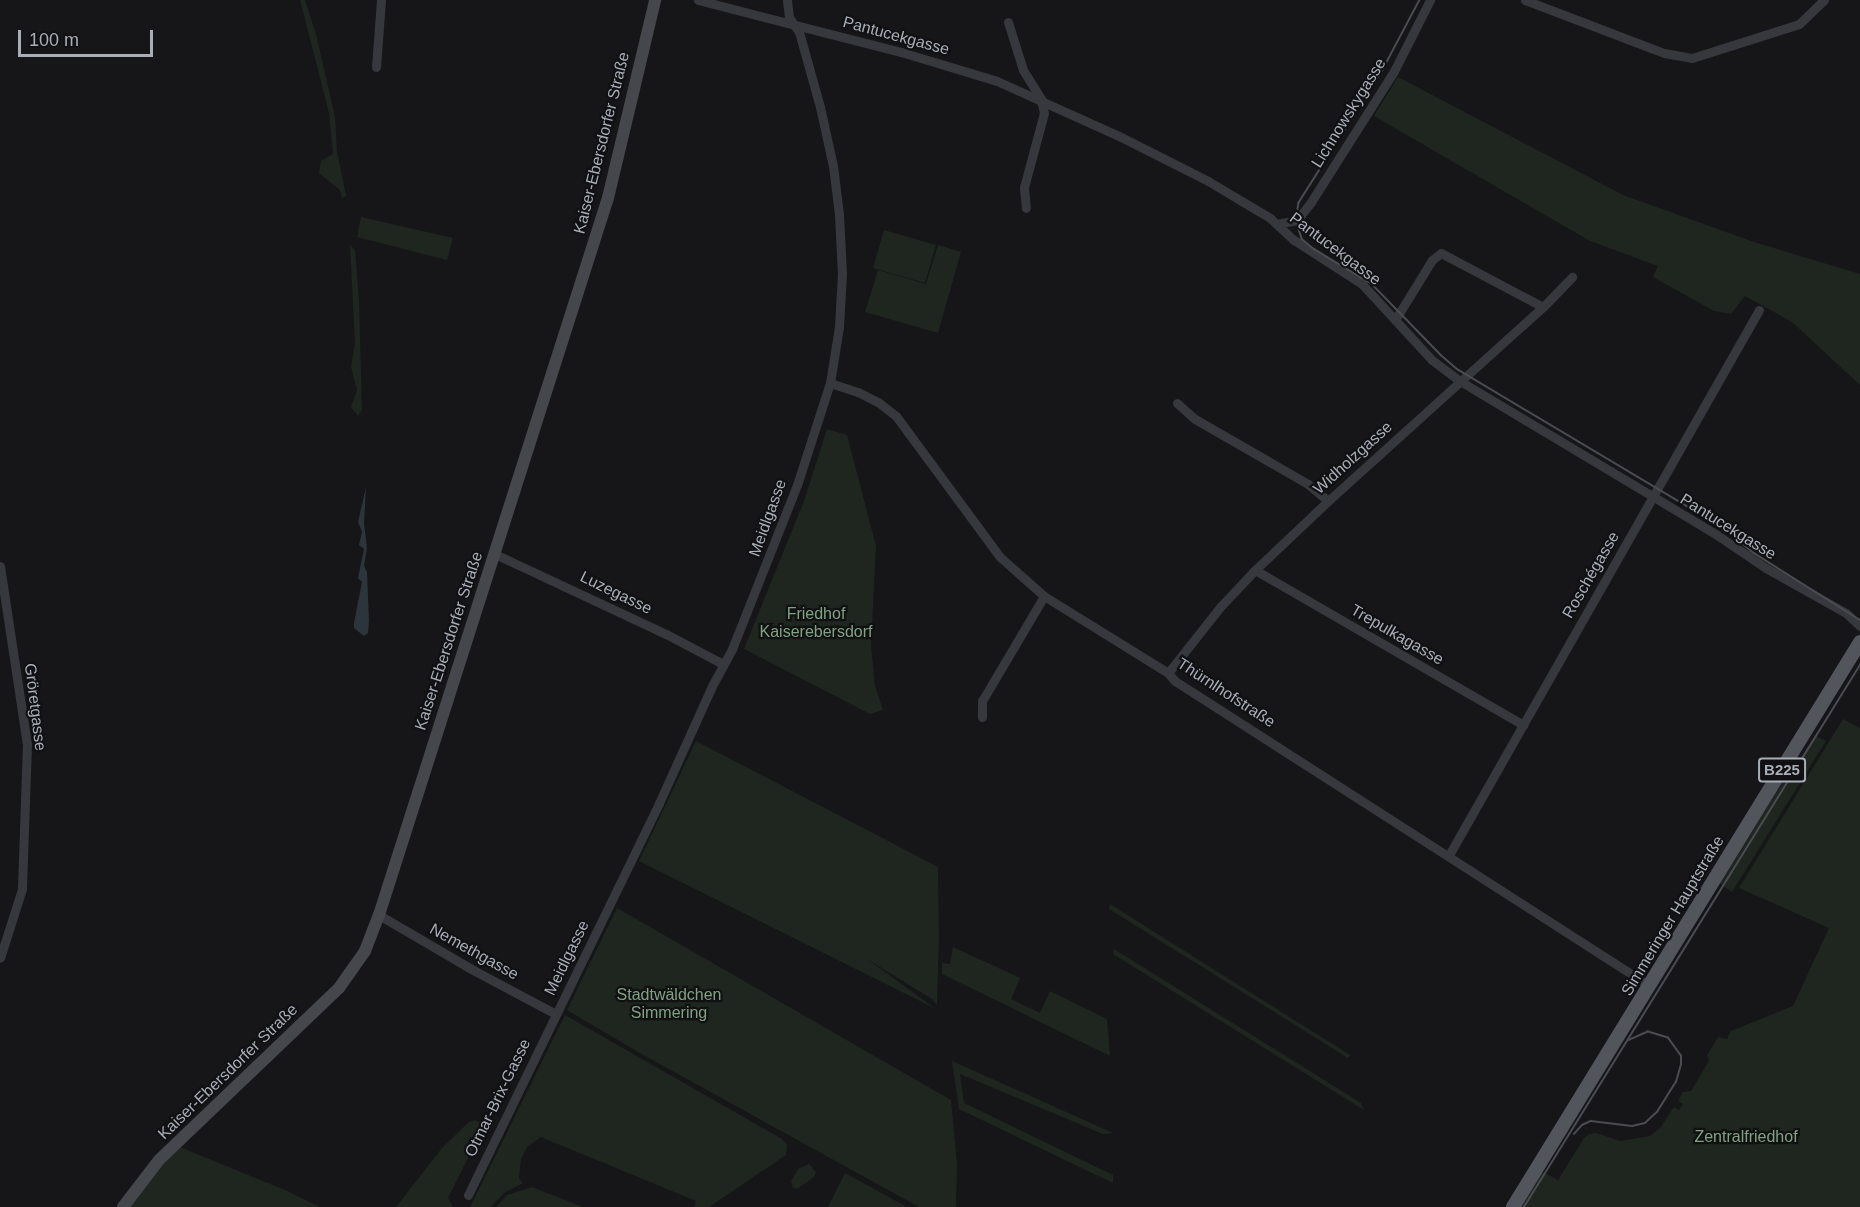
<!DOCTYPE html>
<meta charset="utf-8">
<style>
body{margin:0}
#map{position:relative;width:1860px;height:1207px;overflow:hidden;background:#161618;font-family:Helvetica,sans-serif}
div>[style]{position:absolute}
.green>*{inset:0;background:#1e261f}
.water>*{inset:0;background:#2c353c}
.minor>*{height:9px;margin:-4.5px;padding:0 4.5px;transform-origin:4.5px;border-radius:4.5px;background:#37383d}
.secondary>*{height:12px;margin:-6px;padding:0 6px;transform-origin:6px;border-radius:6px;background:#45474d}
.primary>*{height:14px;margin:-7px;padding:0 7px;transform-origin:7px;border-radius:7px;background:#53555c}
.tram>*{height:1.5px;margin:-0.75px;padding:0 0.75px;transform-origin:0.75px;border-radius:0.75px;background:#4a4c52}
span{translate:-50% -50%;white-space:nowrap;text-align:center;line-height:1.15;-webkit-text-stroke:4.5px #111113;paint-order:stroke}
.shield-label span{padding:2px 4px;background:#111113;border:2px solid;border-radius:4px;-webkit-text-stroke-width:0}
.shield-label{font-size:15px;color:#a8adb8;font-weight:700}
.street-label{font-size:16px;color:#a8adb8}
.park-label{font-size:16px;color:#7fa381}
.scale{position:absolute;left:18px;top:30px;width:135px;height:27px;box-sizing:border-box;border:3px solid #a8adb8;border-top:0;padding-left:8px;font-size:18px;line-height:21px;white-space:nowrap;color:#a8adb8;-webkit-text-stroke:4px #111113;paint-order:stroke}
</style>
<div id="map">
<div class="green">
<i style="clip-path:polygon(300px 0,305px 0,316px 34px,335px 117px,337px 151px,346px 196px,342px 198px,340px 190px,319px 173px,321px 161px,333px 154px,329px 113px)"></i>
<i style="clip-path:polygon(1398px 77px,1623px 195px,1754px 242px,1860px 274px,1860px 385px,1792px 322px,1745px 296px,1731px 314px,1714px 311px,1653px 277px,1658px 266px,1590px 241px,1374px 116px)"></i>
<i style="clip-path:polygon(361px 217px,453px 238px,447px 260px,357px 237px)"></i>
<i style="clip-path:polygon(884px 230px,936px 245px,925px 283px,873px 268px)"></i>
<i style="clip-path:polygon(350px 245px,355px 250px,359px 301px,362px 410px,358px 416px,351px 407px,357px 390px,351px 367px,355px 343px)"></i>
<i style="clip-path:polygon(938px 245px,961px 252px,938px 333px,865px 312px,878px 270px,926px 284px)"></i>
<i style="clip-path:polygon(827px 429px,847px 435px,876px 546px,871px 646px,875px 686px,883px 710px,870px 714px,744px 649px,804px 501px)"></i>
<i style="clip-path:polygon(1843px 719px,1860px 728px,1860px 1207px,1519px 1207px,1541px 1171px,1558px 1180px,1584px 1138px,1589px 1134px,1596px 1133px,1620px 1141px,1650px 1136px,1660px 1128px,1674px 1107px,1679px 1110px,1683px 1104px,1678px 1101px,1683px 1092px,1691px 1091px,1709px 1061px,1707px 1055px,1718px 1037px,1727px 1039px,1731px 1031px,1793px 1006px,1829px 928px,1739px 888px)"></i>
<i style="clip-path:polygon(1815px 735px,1826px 741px,1732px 892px,1719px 883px,1790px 770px,1792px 771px)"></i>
<i style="clip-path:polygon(696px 741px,938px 867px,939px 937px,937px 1005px,932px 999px,867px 959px,936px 1009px,639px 861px)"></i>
<i style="clip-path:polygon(1110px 904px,1350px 1055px,1348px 1058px,1109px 909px)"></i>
<i style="clip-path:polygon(617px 908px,951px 1100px,957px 1163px,956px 1207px,919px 1207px,638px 1052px,567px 1010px)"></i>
<i style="clip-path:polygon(953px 947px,1020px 978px,1011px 999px,1040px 1013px,1050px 991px,1107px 1019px,1110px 1056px,942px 974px,942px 963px,950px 964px)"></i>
<i style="clip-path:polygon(1114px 949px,1361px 1103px,1364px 1110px,1113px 954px)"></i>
<i style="clip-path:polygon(565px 1015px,782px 1139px,787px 1145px,786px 1155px,709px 1207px,694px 1207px,696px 1201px,541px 1137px,527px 1147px,521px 1159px,519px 1178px,523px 1183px,504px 1193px,491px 1207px,470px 1207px)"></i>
<i style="clip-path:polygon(952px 1061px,1113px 1133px,1103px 1134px,960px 1074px,964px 1103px,1113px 1175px,1113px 1183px,959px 1109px)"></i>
<i style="clip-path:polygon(475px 1120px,485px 1124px,448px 1198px,453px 1207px,396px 1207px,442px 1148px,469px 1122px)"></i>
<i style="clip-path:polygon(175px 1145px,285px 1190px,320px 1207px,123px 1207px)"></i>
<i style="clip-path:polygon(809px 1164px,816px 1172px,814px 1177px,797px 1189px,793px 1188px,791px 1181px,798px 1169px)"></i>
<i style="clip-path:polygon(845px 1173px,907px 1207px,828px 1207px)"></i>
<i style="clip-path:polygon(532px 1187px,583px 1207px,496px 1207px,507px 1195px)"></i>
</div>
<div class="water">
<i style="clip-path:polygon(366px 487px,364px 523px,367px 548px,364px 566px,367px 572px,369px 621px,368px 633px,364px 636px,354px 628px,354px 623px,362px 582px,358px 578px,364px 549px,359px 545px,362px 532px,358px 522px)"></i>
</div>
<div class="minor">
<i style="left:698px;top:0;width:210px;rotate:14.4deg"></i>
<i style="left:901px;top:52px;width:100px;rotate:16.8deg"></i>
<i style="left:997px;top:81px;width:134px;rotate:24.3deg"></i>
<i style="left:1119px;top:136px;width:100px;rotate:26.8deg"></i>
<i style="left:1208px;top:181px;width:72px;rotate:30.8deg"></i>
<i style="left:1270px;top:218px;width:33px;rotate:43deg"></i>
<i style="left:1294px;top:240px;width:81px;rotate:32.9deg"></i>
<i style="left:1362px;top:284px;width:103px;rotate:47.4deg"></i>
<i style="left:1432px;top:360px;width:35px;rotate:37deg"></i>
<i style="left:1460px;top:381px;width:300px;rotate:30.9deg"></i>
<i style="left:1717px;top:535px;width:59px;rotate:34deg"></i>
<i style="left:1766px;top:568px;width:92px;rotate:29.4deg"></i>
<i style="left:1846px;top:613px;width:19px;rotate:43deg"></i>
<i style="left:1525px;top:0;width:149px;rotate:20.9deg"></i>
<i style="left:1664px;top:53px;width:28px;rotate:10deg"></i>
<i style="left:1692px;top:58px;width:112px;rotate:-17.6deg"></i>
<i style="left:1799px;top:24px;width:35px;rotate:-44deg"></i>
<i style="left:1008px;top:22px;width:50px;rotate:72.6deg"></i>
<i style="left:1023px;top:70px;width:34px;rotate:58deg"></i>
<i style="left:1041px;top:99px;width:14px;rotate:78deg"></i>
<i style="left:1044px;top:113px;width:77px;rotate:105.1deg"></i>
<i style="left:1024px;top:187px;width:21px;rotate:85deg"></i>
<i style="left:376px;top:67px;width:67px;rotate:-85.7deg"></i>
<i style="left:1277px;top:224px;width:20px;rotate:-11deg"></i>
<i style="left:1297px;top:220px;width:23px;rotate:-52deg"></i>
<i style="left:1311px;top:202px;width:155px;rotate:-57.6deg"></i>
<i style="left:1394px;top:71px;width:80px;rotate:-63.1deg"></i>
<i style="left:1395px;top:320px;width:70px;rotate:-58.3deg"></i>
<i style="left:1432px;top:260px;width:11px;rotate:-38deg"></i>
<i style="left:1441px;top:253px;width:115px;rotate:27.9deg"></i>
<i style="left:830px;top:383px;width:29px;rotate:18deg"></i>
<i style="left:858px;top:392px;width:22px;rotate:27deg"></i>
<i style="left:878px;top:402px;width:23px;rotate:38deg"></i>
<i style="left:896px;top:416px;width:175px;rotate:53.6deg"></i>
<i style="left:1000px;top:557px;width:59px;rotate:41.6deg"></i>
<i style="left:1044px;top:596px;width:146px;rotate:31.8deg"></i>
<i style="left:1168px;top:673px;width:11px;rotate:49deg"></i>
<i style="left:1175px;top:681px;width:564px;rotate:32.7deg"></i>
<i style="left:1177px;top:403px;width:24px;rotate:42deg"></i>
<i style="left:1195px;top:419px;width:130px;rotate:29.9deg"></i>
<i style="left:1308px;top:484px;width:26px;rotate:40deg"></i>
<i style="left:495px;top:554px;width:189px;rotate:25.1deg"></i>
<i style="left:666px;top:634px;width:64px;rotate:27.8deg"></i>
<i style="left:0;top:566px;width:180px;rotate:81.4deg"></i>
<i style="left:27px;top:744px;width:145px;rotate:92deg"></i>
<i style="left:22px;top:889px;width:72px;rotate:107.7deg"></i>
<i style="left:1255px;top:570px;width:310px;rotate:30deg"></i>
<i style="left:1168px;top:673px;width:85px;rotate:-51.7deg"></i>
<i style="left:1221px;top:606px;width:50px;rotate:-46.6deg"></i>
<i style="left:1255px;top:570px;width:100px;rotate:-43.4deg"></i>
<i style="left:1328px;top:501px;width:290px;rotate:-42.1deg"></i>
<i style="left:1543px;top:307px;width:42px;rotate:-46deg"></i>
<i style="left:982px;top:717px;width:16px;rotate:-90deg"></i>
<i style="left:982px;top:701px;width:122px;rotate:-59.4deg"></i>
<i style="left:1449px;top:855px;width:627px;rotate:-60.37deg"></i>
<i style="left:379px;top:915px;width:111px;rotate:30.3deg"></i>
<i style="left:475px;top:971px;width:92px;rotate:28deg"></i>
<i style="left:468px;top:1195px;width:436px;rotate:-64deg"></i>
<i style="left:659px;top:803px;width:128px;rotate:-65.6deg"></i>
<i style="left:712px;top:686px;width:42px;rotate:-61.6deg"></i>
<i style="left:732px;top:649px;width:176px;rotate:-68.4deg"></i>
<i style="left:797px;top:485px;width:107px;rotate:-72.1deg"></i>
<i style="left:830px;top:383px;width:57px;rotate:-80.9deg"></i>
<i style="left:839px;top:327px;width:53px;rotate:-86.8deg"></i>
<i style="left:842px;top:274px;width:60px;rotate:-92.9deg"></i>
<i style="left:839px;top:214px;width:48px;rotate:-97.1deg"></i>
<i style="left:833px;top:166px;width:60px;rotate:-102.4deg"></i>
<i style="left:820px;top:107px;width:78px;rotate:-105.6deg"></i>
<i style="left:799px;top:32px;width:18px;rotate:-124deg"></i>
<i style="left:789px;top:17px;width:17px;rotate:-97deg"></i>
</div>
<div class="secondary">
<i style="left:123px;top:1207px;width:59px;rotate:-52.5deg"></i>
<i style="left:159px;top:1160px;width:249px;rotate:-43.7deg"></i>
<i style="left:339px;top:988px;width:45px;rotate:-54.9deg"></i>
<i style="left:365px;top:951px;width:39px;rotate:-69deg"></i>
<i style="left:379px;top:915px;width:753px;rotate:-72.29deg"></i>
<i style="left:608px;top:198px;width:204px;rotate:-76.6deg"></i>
</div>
<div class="primary">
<i style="left:1513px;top:1207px;width:663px;rotate:-58.44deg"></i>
</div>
<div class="tram">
<i style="left:1420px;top:0;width:79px;rotate:117.9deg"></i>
<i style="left:1383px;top:70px;width:157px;rotate:122.3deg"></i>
<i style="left:1299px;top:203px;width:17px;rotate:100deg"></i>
<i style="left:1296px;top:220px;width:20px;rotate:72deg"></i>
<i style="left:1302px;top:239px;width:16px;rotate:40deg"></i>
<i style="left:1314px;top:249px;width:68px;rotate:31.1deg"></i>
<i style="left:1372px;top:284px;width:99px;rotate:45.8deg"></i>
<i style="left:1441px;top:355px;width:21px;rotate:41deg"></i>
<i style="left:1457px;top:369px;width:309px;rotate:30.8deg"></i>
<i style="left:1722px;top:527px;width:41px;rotate:39.1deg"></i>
<i style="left:1754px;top:553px;width:125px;rotate:32.3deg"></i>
<i style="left:1574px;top:1134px;width:12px;rotate:-48deg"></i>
<i style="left:1582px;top:1125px;width:10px;rotate:-24deg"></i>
<i style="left:1591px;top:1121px;width:41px;rotate:7deg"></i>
<i style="left:1632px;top:1126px;width:13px;rotate:-13deg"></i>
<i style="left:1645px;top:1123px;width:16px;rotate:-43deg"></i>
<i style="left:1657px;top:1112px;width:36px;rotate:-58deg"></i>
<i style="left:1676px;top:1082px;width:18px;rotate:-74deg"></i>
<i style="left:1681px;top:1065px;width:9px;rotate:-90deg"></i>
<i style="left:1681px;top:1056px;width:22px;rotate:-126deg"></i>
<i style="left:1668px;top:1038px;width:21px;rotate:-163deg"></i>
<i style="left:1648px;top:1032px;width:22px;rotate:156deg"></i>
<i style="left:1524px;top:1207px;width:638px;rotate:-58.2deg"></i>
</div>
<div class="shield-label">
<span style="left:1782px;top:770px">B225</span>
</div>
<div class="street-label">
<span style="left:896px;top:36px;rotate:15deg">Pantucekgasse</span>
<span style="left:1349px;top:113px;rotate:-58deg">Lichnowskygasse</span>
<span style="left:602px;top:143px;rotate:-76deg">Kaiser-Ebersdorfer Straße</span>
<span style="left:1335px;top:249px;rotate:37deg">Pantucekgasse</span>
<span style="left:1353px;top:458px;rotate:-42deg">Widholzgasse</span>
<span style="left:768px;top:518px;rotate:-70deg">Meidlgasse</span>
<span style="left:1728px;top:527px;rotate:32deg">Pantucekgasse</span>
<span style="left:1591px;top:575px;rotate:-60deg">Roschégasse</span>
<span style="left:616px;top:593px;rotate:26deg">Luzegasse</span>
<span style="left:1397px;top:635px;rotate:30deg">Trepulkagasse</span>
<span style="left:449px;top:641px;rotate:-72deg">Kaiser-Ebersdorfer Straße</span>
<span style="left:1226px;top:693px;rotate:33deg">Thürnlhofstraße</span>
<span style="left:35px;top:707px;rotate:83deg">Gröretgasse</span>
<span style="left:1673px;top:916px;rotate:-59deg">Simmeringer Hauptstraße</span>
<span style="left:474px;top:952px;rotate:29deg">Nemethgasse</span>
<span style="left:567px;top:958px;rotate:-64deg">Meidlgasse</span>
<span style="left:228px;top:1072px;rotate:-44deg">Kaiser-Ebersdorfer Straße</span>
<span style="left:498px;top:1098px;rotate:-64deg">Otmar-Brix-Gasse</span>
</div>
<div class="park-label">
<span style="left:816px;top:623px">Friedhof<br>Kaiserebersdorf</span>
<span style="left:669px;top:1004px">Stadtwäldchen<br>Simmering</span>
<span style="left:1746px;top:1137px">Zentralfriedhof</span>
</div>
<div class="scale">100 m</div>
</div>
